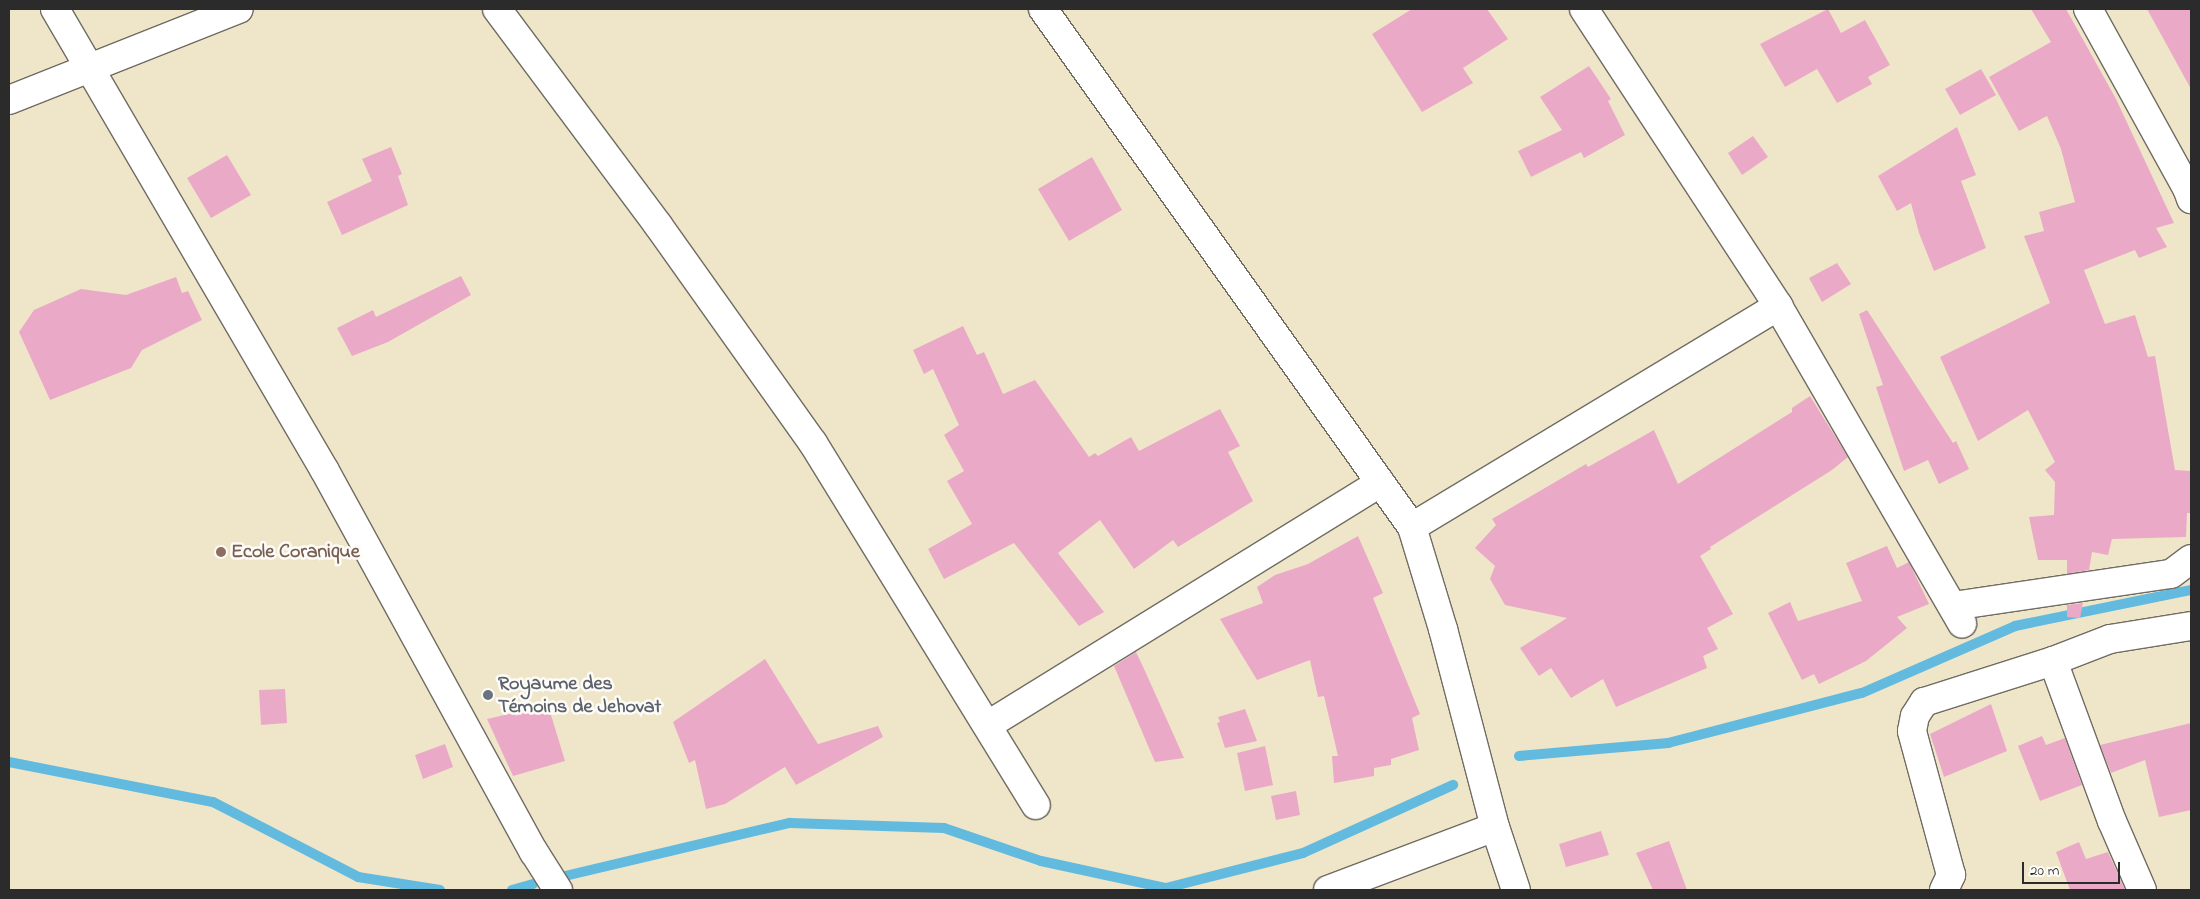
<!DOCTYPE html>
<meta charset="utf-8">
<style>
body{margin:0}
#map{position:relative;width:2200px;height:899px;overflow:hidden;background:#efe6c9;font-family:"Indie Flower",sans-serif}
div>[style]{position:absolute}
.stream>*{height:10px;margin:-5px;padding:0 5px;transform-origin:5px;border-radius:5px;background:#62badf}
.building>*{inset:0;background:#eaaac7}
.roads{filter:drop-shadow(1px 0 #706c62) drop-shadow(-1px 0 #706c62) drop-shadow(0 1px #706c62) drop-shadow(0 -1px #706c62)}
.street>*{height:28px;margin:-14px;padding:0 14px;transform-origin:14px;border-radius:14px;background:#fff}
.secondary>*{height:28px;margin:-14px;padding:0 14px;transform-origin:14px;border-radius:14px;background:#fff}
.dots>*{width:14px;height:14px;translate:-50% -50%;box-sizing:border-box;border:2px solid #fdfcf7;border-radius:50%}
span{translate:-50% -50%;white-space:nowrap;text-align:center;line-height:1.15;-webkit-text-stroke:5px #fdfcf7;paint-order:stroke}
.education-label{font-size:20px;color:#785e54;font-weight:700}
.left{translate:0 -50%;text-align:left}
.worship-label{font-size:20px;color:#5b616d;font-weight:700}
.frame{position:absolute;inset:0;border:10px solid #2b2b2b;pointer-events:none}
.scale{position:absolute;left:2022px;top:862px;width:98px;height:22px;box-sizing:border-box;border:2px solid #2b2b2b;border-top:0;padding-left:6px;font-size:15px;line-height:18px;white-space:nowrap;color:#2b2b2b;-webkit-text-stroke:4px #fdfcf7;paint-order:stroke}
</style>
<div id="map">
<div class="stream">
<i style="left:1519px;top:756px;width:150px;rotate:-5deg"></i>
<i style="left:1668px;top:743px;width:200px;rotate:-14.5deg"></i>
<i style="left:1862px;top:693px;width:167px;rotate:-23.6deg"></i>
<i style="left:2015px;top:626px;width:180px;rotate:-11.6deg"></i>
<i style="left:9px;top:762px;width:208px;rotate:11.1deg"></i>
<i style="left:213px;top:802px;width:163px;rotate:27.3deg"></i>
<i style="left:358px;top:877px;width:83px;rotate:9deg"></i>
<i style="left:565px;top:876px;width:231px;rotate:-13.3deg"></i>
<i style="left:790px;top:823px;width:154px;rotate:1.9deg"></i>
<i style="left:944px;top:828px;width:102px;rotate:18.8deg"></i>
<i style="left:1041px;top:861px;width:128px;rotate:12.2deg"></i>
<i style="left:1166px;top:888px;width:141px;rotate:-14.3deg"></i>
<i style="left:1303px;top:853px;width:165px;rotate:-24.4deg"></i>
<i style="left:512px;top:890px;width:22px;rotate:-16deg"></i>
</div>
<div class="building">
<i style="clip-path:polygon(1412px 9px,1487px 9px,1508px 39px,1463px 68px,1473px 83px,1422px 112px,1372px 34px)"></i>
<i style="clip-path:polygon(1828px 9px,1841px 33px,1865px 20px,1890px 65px,1868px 77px,1872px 84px,1837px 103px,1817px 69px,1785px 87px,1760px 44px)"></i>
<i style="clip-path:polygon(2031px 9px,2066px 9px,2116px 99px,2174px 223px,2156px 228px,2167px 247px,2139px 258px,2135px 250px,2084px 270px,2105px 324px,2135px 315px,2148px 357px,2155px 356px,2175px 470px,2191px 471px,2191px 513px,2187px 513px,2186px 537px,2112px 539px,2108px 555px,2092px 552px,2089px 570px,2067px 574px,2067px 560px,2038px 560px,2029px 517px,2054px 515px,2055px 482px,2045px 470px,2055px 462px,2028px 410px,1978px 441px,1940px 357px,2050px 303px,2024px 236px,2044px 231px,2039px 212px,2075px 202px,2061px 149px,2047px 116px,2019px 131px,1989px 77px,2051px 42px)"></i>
<i style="clip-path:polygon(2147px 9px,2191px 9px,2191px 89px)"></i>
<i style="clip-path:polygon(1589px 66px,1611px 99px,1608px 101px,1625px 135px,1584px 158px,1581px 152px,1531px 177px,1518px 151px,1562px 130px,1540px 97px)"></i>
<i style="clip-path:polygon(1981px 69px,1996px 95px,1960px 115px,1945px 89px)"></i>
<i style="clip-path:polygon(1957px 127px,1976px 175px,1961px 181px,1986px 248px,1934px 271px,1919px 233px,1911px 203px,1897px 211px,1878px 176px)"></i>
<i style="clip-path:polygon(1753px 136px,1768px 157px,1742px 175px,1728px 153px)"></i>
<i style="clip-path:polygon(391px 147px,402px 174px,398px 176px,408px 205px,342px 235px,327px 202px,372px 181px,362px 159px)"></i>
<i style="clip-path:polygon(227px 155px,251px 195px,211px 218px,187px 178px)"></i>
<i style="clip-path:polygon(1092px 157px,1122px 210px,1069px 241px,1038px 189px)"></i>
<i style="clip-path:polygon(1837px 263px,1851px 284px,1822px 302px,1809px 278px)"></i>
<i style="clip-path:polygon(461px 276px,471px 295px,388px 342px,352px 356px,337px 328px,373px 310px,376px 317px)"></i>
<i style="clip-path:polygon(176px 277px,182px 293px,188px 291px,202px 320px,142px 350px,131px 368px,50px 400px,19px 332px,34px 310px,81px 289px,126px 295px)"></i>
<i style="clip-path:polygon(1867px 310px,1953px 443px,1956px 441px,1969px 469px,1939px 484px,1928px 460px,1904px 471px,1876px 387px,1883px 385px,1859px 314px)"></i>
<i style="clip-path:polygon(963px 326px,977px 355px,984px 352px,1003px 394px,1035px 380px,1089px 457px,1095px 453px,1098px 456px,1131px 437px,1139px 451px,1220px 409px,1240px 446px,1228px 452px,1253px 501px,1178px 547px,1173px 540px,1134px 569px,1100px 520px,1058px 553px,1104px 612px,1079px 626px,1014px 543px,944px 579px,928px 549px,972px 524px,947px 481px,964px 471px,944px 435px,959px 425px,933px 369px,924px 374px,913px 350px)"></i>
<i style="clip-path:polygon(1810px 396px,1848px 457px,1832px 470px,1710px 547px,1711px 549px,1700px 556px,1733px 614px,1707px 628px,1718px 649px,1703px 656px,1707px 668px,1616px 707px,1603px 679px,1571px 698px,1551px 668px,1539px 676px,1520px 648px,1567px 618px,1505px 605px,1490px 579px,1495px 566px,1475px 548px,1496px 525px,1492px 519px,1586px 464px,1588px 467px,1654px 430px,1678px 484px,1792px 412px,1792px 408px)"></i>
<i style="clip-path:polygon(1358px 536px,1383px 593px,1373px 598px,1420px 714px,1412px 718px,1419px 750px,1391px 759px,1391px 765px,1374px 768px,1374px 776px,1334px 783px,1332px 756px,1338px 756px,1324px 696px,1318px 697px,1310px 660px,1257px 680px,1220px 619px,1263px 603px,1257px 587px,1275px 575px,1308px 564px)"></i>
<i style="clip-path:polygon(1887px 546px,1897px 568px,1909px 562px,1929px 604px,1897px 617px,1907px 628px,1866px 661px,1819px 684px,1814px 674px,1802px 680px,1768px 613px,1790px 602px,1798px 621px,1862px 601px,1846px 563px)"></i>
<i style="clip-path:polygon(2083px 603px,2080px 618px,2067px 617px,2067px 605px)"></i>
<i style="clip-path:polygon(1136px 652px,1145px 671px,1184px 758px,1155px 762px,1114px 666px)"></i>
<i style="clip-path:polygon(765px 659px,818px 744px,878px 726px,883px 737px,796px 785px,785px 767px,725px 804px,706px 809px,695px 760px,689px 763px,673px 722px)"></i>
<i style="clip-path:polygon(285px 689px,287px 723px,261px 725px,259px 690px)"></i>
<i style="clip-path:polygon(1991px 704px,2007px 751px,1944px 777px,1930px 734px)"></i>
<i style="clip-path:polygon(548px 705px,565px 761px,513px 776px,487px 719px)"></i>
<i style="clip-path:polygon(1245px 709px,1257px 741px,1225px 748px,1217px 723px,1220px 722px,1218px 717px)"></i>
<i style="clip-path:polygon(2191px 723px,2191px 810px,2159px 817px,2145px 760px,2111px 773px,2100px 745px)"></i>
<i style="clip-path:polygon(2042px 736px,2046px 745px,2065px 738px,2082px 785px,2040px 801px,2018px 746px)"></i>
<i style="clip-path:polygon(445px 744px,453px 767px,423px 779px,415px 755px)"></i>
<i style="clip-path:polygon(1265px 746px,1273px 785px,1245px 791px,1237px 753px)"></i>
<i style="clip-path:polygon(1296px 791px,1300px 815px,1276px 820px,1271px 796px)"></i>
<i style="clip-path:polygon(1601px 831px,1609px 855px,1566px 867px,1559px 844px)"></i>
<i style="clip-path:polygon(1669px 841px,1687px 890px,1653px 890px,1636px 853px)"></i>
<i style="clip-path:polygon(2079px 842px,2086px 859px,2108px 852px,2125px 890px,2070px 890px,2056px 852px)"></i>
</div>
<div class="roads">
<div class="street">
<i style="left:55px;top:9px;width:535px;rotate:59.7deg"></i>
<i style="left:325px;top:471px;width:435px;rotate:61.3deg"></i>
<i style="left:534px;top:852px;width:45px;rotate:57.7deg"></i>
<i style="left:497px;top:9px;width:269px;rotate:53.3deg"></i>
<i style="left:658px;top:225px;width:267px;rotate:54.6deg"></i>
<i style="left:813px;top:443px;width:425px;rotate:58.4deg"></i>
<i style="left:1043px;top:9px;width:636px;rotate:54.54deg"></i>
<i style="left:1412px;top:527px;width:107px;rotate:73.1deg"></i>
<i style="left:1443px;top:629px;width:205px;rotate:75.3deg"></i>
<i style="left:1495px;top:827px;width:66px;rotate:71.6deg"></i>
<i style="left:1584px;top:9px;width:355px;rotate:56.8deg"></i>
<i style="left:1778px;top:306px;width:367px;rotate:59.9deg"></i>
<i style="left:2088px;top:9px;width:205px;rotate:61.1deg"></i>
<i style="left:2187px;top:188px;width:12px;rotate:70deg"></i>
<i style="left:1412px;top:527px;width:428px;rotate:-31.1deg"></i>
<i style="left:1953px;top:606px;width:220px;rotate:-8.4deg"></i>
<i style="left:2171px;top:574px;width:25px;rotate:-37deg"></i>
<i style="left:2053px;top:661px;width:171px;rotate:69.8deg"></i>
<i style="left:2112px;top:821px;width:75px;rotate:66.5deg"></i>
<i style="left:988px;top:725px;width:461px;rotate:-31.7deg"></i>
<i style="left:1328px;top:890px;width:178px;rotate:-20.7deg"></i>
<i style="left:1944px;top:890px;width:17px;rotate:-65deg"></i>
<i style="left:1951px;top:875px;width:149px;rotate:-105.2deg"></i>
<i style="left:1912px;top:731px;width:15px;rotate:-79deg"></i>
<i style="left:1915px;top:716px;width:17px;rotate:-57deg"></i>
<i style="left:1924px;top:702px;width:135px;rotate:-17.6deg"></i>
<i style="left:2053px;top:661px;width:61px;rotate:-21.1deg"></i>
<i style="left:2110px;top:639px;width:82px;rotate:-9.1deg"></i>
</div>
<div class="secondary">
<i style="left:9px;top:100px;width:247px;rotate:-21.6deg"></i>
</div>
</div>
<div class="dots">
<i style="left:221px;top:552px;background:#8d6e63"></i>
<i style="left:488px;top:695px;background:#6b7280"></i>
</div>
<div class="education-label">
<span class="left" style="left:231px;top:552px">Ecole Coranique</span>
</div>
<div class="worship-label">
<span class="left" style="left:498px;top:696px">Royaume des<br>Témoins de Jehovat</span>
</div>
<div class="frame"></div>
<div class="scale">20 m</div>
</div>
